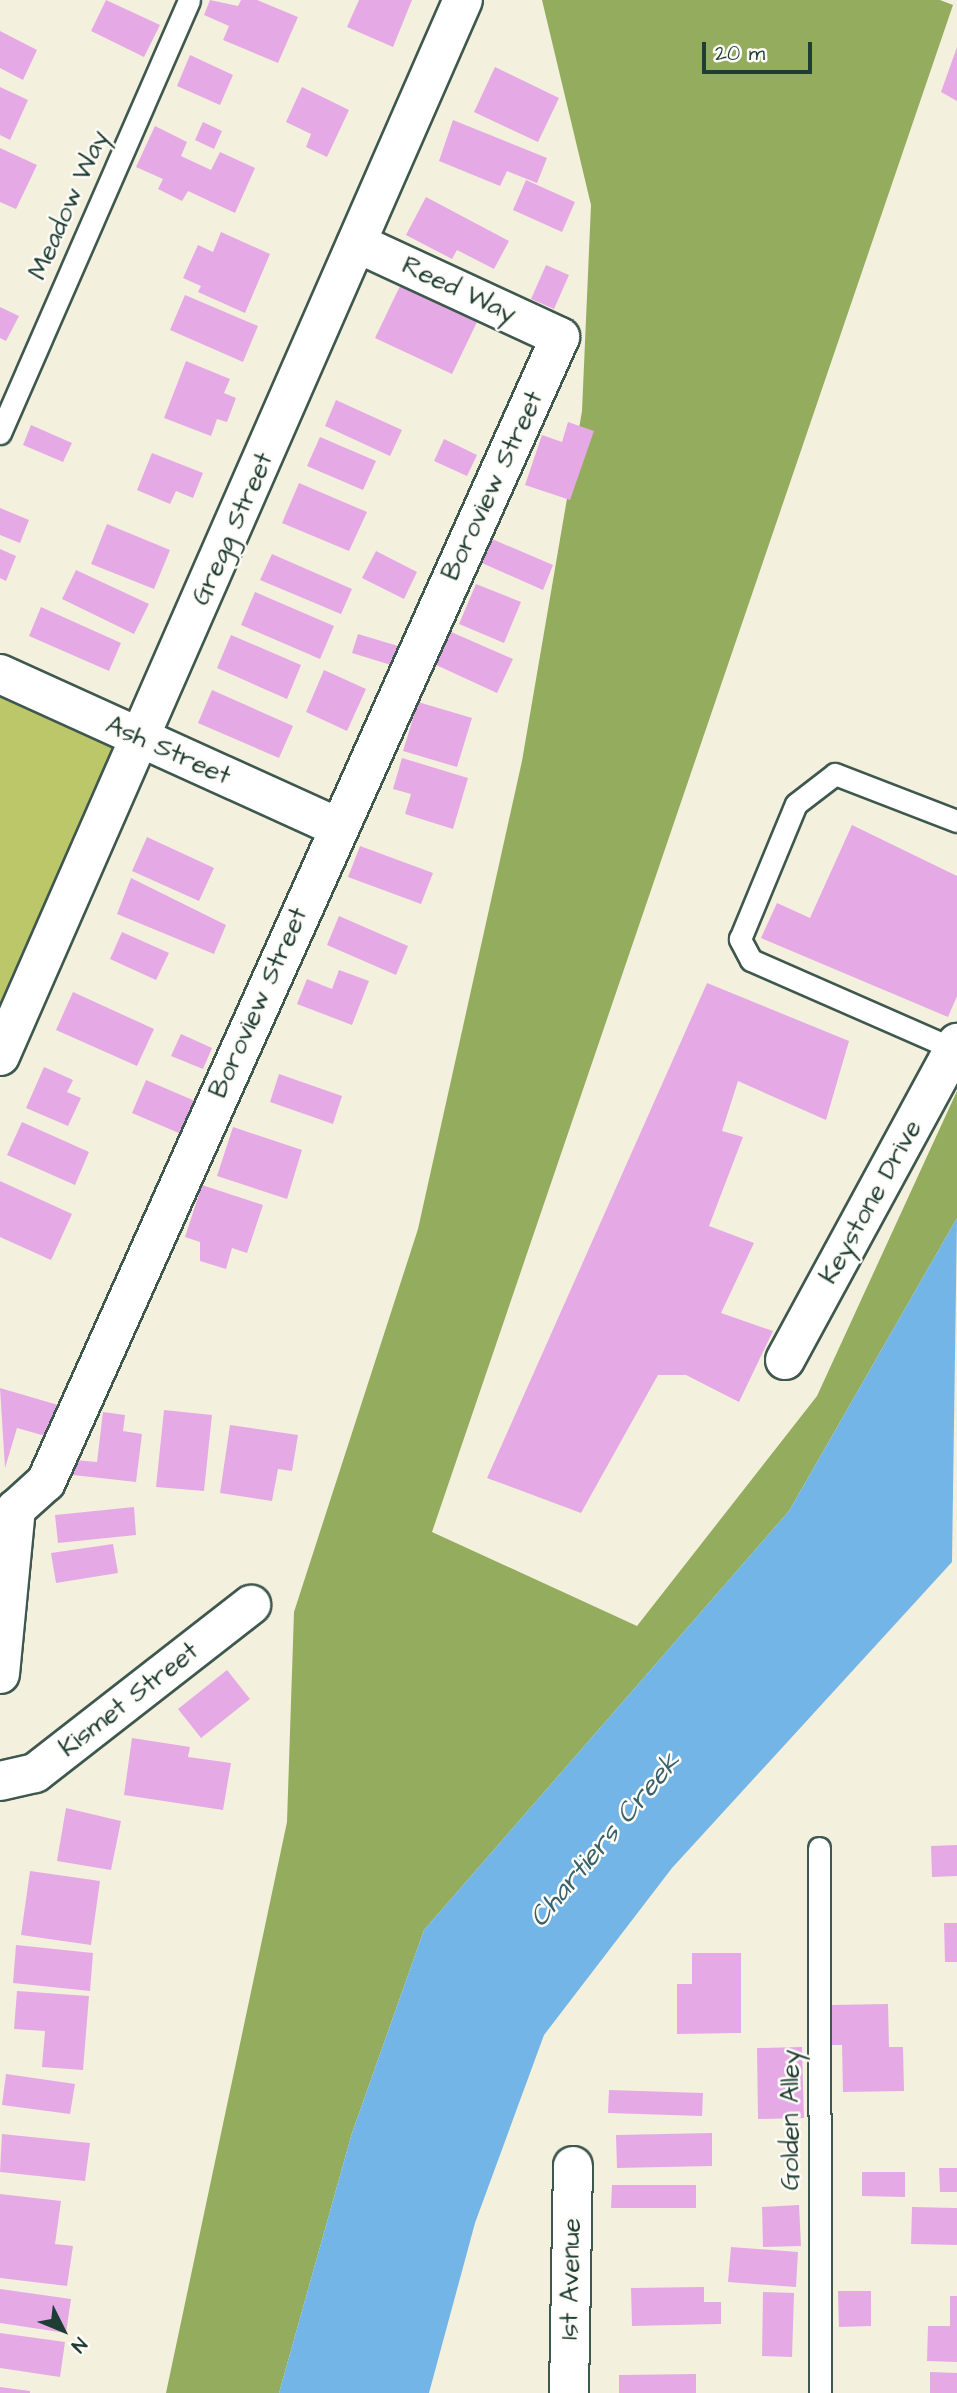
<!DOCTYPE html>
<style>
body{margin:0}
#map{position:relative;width:957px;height:2393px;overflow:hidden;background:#f4f0de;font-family:"Architects Daughter",sans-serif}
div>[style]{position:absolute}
.green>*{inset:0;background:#bbc769}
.forest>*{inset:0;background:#94ac5d}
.water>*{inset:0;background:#73b5e7}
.building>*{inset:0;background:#e5aae5}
.roads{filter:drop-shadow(2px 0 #3f584e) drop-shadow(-2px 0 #3f584e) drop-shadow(0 2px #3f584e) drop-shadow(0 -2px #3f584e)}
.service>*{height:21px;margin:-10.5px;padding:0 10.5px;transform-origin:10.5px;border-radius:10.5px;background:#fff}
.minor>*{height:38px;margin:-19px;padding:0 19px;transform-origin:19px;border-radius:19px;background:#fff}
span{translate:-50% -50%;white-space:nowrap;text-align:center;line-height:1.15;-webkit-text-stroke:5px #fdfcf7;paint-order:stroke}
.street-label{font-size:26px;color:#1f3d34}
.water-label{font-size:28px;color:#38616a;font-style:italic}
.north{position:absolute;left:28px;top:2295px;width:70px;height:70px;-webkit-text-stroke:5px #fdfcf7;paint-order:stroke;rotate:133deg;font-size:19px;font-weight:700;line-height:28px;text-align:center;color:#1f3d34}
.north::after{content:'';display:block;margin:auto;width:24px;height:32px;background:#1f3d34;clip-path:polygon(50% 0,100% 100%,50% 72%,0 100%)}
.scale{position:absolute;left:702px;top:42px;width:110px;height:32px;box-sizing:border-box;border:4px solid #1f3d34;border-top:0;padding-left:9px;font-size:21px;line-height:24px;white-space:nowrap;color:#1f3d34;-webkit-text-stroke:5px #fdfcf7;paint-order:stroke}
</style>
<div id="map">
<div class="green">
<i style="clip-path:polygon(0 691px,121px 745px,0 1013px)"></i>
</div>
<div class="forest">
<i style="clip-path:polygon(542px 0,940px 0,953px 5px,432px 1532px,637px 1626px,817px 1396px,957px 1091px,957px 1218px,789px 1511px,424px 1930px,352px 2133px,279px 2393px,166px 2393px,287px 1822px,294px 1612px,418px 1229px,522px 761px,582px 411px,591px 205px)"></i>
</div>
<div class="water">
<i style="clip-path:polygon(957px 1218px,952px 1562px,672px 1868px,544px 2035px,475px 2223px,429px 2393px,279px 2393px,352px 2133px,424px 1930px,789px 1511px)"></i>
</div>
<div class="building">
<i style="clip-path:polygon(106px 0,160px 25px,144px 57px,91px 31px)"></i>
<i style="clip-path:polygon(210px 0,238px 6px,241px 0,257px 0,298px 17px,278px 63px,223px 40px,229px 26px,204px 15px)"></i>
<i style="clip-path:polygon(359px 0,412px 0,393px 47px,347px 27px)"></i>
<i style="clip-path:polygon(0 31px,37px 50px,23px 80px,0 68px)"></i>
<i style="clip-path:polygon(957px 47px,957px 101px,941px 92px)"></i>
<i style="clip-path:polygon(190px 55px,233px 75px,220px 105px,177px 86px)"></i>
<i style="clip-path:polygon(495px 67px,559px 98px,538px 142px,474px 112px)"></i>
<i style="clip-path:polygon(0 87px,28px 100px,10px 140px,0 135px)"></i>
<i style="clip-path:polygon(302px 87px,349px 110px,327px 157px,306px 147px,311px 134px,286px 122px)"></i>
<i style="clip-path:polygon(453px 120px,547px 158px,537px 183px,507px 171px,500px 186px,439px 161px)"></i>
<i style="clip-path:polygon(203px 122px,222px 131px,214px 149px,195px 140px)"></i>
<i style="clip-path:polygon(155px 126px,187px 142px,181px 156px,211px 170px,220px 152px,255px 168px,235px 213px,188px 191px,182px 201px,158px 189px,163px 179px,136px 167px)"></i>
<i style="clip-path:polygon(0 148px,37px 165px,16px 209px,0 202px)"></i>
<i style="clip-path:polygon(526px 180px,575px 202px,562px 232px,513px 210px)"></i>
<i style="clip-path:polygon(426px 197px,509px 241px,494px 269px,457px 250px,452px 259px,406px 235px)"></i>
<i style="clip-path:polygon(221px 232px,270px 254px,245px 313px,198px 292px,201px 286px,183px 278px,198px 245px,213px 252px)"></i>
<i style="clip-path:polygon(546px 265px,569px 275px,554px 309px,531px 299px)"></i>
<i style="clip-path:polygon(400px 286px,477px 322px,452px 374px,375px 338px)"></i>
<i style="clip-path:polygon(185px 295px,258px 326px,243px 362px,170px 330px)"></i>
<i style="clip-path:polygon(0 307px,19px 316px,6px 341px,0 338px)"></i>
<i style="clip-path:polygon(186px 361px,230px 379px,224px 393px,236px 398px,227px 422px,217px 419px,211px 436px,164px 418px)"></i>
<i style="clip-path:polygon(336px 400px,402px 430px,390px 456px,325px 426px)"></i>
<i style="clip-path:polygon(568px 422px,594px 431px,570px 500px,525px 485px,542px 435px,562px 442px)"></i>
<i style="clip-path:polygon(31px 425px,72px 443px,63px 462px,23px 445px)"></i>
<i style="clip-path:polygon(320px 437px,376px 461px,363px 490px,307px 466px)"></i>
<i style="clip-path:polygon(444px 439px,477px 455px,467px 476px,434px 461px)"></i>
<i style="clip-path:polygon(152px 453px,203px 473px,193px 498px,176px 491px,170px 504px,137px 490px)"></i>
<i style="clip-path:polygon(299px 483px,367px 512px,349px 551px,282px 523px)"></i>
<i style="clip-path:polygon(0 508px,29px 520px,20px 543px,0 535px)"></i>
<i style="clip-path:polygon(107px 524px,170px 550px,154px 589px,91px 564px)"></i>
<i style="clip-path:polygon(492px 539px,553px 565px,543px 590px,482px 563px)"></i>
<i style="clip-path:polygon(0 549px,16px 556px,6px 581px,0 578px)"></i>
<i style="clip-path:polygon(376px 551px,417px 572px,404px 599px,362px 578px)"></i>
<i style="clip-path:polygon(272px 554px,352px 589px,341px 614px,260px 580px)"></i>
<i style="clip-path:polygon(76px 570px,149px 604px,134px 634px,62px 599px)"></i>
<i style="clip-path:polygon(476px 584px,521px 602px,504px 643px,459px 624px)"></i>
<i style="clip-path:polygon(255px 592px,334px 626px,320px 659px,241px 625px)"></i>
<i style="clip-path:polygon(41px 607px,121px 643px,109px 671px,29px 636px)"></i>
<i style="clip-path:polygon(449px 631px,513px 659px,497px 693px,434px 664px)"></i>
<i style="clip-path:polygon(358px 634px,398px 646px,391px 665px,352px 653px)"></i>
<i style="clip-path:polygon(231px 635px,301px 665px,287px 699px,217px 668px)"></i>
<i style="clip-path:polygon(324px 670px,366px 689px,347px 731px,306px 712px)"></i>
<i style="clip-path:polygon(212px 690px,293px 726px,279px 758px,198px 723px)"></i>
<i style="clip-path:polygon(418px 702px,472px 718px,457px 767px,403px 751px)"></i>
<i style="clip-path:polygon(402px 758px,468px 778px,453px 829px,405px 814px,411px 794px,393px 789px)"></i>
<i style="clip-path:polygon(852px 825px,957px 876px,957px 996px,948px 1017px,761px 938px,777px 903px,810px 918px)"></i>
<i style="clip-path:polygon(147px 837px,214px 868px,199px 901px,132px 871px)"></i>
<i style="clip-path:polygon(360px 846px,433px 873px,421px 904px,348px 877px)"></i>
<i style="clip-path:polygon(131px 878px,226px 925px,214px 954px,117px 914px)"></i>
<i style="clip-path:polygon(339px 916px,408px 946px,396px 975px,327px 945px)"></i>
<i style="clip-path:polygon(122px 932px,169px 953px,156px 980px,110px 959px)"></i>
<i style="clip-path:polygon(339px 970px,369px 981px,352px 1025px,297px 1004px,307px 979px,332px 989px)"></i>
<i style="clip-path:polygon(707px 983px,849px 1041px,826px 1120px,738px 1081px,722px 1131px,743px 1137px,709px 1226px,754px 1243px,721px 1313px,773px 1331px,739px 1402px,686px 1375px,658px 1375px,581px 1513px,487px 1478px)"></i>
<i style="clip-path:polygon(73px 992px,154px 1029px,137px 1066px,56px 1030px)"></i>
<i style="clip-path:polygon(181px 1034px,212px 1048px,203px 1069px,171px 1056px)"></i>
<i style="clip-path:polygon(44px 1067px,73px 1080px,67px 1092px,81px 1098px,68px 1126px,26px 1108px)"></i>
<i style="clip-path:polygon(279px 1074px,342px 1096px,333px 1124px,270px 1102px)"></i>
<i style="clip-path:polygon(146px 1080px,195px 1101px,181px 1134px,132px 1113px)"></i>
<i style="clip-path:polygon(22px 1122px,89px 1152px,75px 1185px,7px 1155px)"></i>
<i style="clip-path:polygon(233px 1127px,302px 1150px,287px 1199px,217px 1176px)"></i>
<i style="clip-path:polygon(0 1181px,72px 1214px,51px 1260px,0 1237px)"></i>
<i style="clip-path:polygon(202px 1185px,263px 1205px,247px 1253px,232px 1248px,226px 1269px,200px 1261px,200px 1242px,185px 1237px)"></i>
<i style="clip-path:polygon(0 1388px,58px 1405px,49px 1437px,17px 1428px,5px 1468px)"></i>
<i style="clip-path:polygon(164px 1410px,212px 1415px,204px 1491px,156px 1487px)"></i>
<i style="clip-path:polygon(103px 1412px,125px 1415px,123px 1431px,142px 1434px,136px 1482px,73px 1475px,75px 1460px,97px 1462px)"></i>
<i style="clip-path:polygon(230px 1425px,298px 1435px,292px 1471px,278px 1469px,272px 1501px,220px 1493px)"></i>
<i style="clip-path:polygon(134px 1507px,136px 1535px,58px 1543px,55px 1515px)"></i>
<i style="clip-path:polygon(113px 1544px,118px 1573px,56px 1583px,51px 1553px)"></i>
<i style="clip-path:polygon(227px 1670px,250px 1699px,201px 1738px,178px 1709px)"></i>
<i style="clip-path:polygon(132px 1738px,190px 1747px,188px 1757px,231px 1763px,223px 1810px,124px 1795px)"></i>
<i style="clip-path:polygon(66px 1808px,121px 1821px,111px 1870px,57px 1861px)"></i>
<i style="clip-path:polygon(957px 1845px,957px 1876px,932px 1877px,931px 1846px)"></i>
<i style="clip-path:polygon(30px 1871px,100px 1881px,91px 1945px,21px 1935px)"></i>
<i style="clip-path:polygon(944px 1923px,957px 1923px,957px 1962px,945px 1962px)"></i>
<i style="clip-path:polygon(16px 1945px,93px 1953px,90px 1991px,13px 1983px)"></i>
<i style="clip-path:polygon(692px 1953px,741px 1953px,741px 2033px,677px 2034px,677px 1984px,692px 1984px)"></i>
<i style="clip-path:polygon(17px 1991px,89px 1996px,83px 2070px,42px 2067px,45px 2031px,14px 2029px)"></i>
<i style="clip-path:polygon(888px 2004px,889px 2047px,903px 2047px,904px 2091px,843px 2092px,842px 2045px,831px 2045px,831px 2005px)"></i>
<i style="clip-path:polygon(802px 2047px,804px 2118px,758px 2119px,757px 2048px)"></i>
<i style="clip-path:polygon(6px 2074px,75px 2084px,70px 2114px,2px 2105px)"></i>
<i style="clip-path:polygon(609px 2090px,703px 2093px,702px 2116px,608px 2113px)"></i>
<i style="clip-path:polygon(712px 2133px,712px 2166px,617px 2168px,616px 2135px)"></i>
<i style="clip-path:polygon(2px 2134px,90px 2143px,85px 2181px,0 2172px)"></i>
<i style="clip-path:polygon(939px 2168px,957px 2168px,957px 2192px,940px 2192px)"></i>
<i style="clip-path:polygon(862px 2172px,905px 2172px,905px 2197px,862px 2196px)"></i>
<i style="clip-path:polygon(612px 2185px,696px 2185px,696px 2208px,611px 2208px)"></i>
<i style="clip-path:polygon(0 2194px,61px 2201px,55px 2244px,73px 2246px,67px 2286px,0 2278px)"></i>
<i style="clip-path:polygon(799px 2205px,801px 2246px,763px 2247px,762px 2207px)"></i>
<i style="clip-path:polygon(912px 2207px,957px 2208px,957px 2245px,911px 2244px)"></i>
<i style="clip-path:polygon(731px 2247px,798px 2252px,796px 2287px,728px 2282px)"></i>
<i style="clip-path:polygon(704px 2287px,704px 2302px,721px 2302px,721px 2324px,632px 2326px,631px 2288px)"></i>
<i style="clip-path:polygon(0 2289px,71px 2299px,66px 2333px,0 2323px)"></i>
<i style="clip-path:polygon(838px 2291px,871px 2291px,871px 2326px,839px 2327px)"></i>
<i style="clip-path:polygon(763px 2292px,794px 2293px,792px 2357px,762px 2356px)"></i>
<i style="clip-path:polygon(950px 2296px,957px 2296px,957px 2362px,927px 2361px,928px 2326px,950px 2326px)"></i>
<i style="clip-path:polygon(0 2333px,65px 2342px,60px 2377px,0 2368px)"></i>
<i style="clip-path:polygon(930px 2372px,957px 2373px,957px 2393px,930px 2393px)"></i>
<i style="clip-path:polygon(696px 2374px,696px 2393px,619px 2393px,619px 2375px)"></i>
<i style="clip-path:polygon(0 2387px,30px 2391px,30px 2393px,0 2393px)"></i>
</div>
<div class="roads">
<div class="service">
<i style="left:0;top:433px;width:472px;rotate:-66.4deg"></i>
<i style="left:954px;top:1049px;width:222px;rotate:-156.3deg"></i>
<i style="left:751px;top:960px;width:24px;rotate:-118deg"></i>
<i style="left:740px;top:939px;width:146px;rotate:-67.5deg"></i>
<i style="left:796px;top:804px;width:49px;rotate:-37.6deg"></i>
<i style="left:835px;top:774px;width:131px;rotate:21.1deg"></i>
<i style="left:819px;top:1848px;width:545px;rotate:89.89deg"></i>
</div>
<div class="minor">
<i style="left:0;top:674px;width:370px;rotate:24.4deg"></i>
<i style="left:0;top:1056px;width:1153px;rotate:-66.33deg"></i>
<i style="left:785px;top:1360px;width:361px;rotate:-61.5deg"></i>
<i style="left:0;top:1674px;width:166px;rotate:-84.5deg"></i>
<i style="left:16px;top:1509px;width:40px;rotate:-42deg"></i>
<i style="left:46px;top:1482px;width:1255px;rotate:-65.82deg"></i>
<i style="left:560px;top:337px;width:224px;rotate:-155.2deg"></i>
<i style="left:0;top:1781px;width:36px;rotate:-13deg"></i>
<i style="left:35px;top:1773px;width:274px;rotate:-37.9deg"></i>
<i style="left:569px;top:2393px;width:227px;rotate:-89deg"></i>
</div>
</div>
<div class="street-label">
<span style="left:69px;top:205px;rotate:-66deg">Meadow Way</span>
<span style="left:459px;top:290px;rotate:25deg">Reed Way</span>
<span style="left:493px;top:486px;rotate:-65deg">Boroview Street</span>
<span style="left:233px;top:529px;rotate:-66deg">Gregg Street</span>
<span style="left:168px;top:751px;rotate:24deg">Ash Street</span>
<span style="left:259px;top:1003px;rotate:-66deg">Boroview Street</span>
<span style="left:871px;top:1202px;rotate:-61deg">Keystone Drive</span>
<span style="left:129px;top:1700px;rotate:-38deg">Kismet Street</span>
<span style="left:791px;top:2120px;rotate:-90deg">Golden Alley</span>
<span style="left:571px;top:2279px;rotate:-89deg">1st Avenue</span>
</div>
<div class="water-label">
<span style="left:605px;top:1840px;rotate:-50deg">Chartiers Creek</span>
</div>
<div class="north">N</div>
<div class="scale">20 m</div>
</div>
